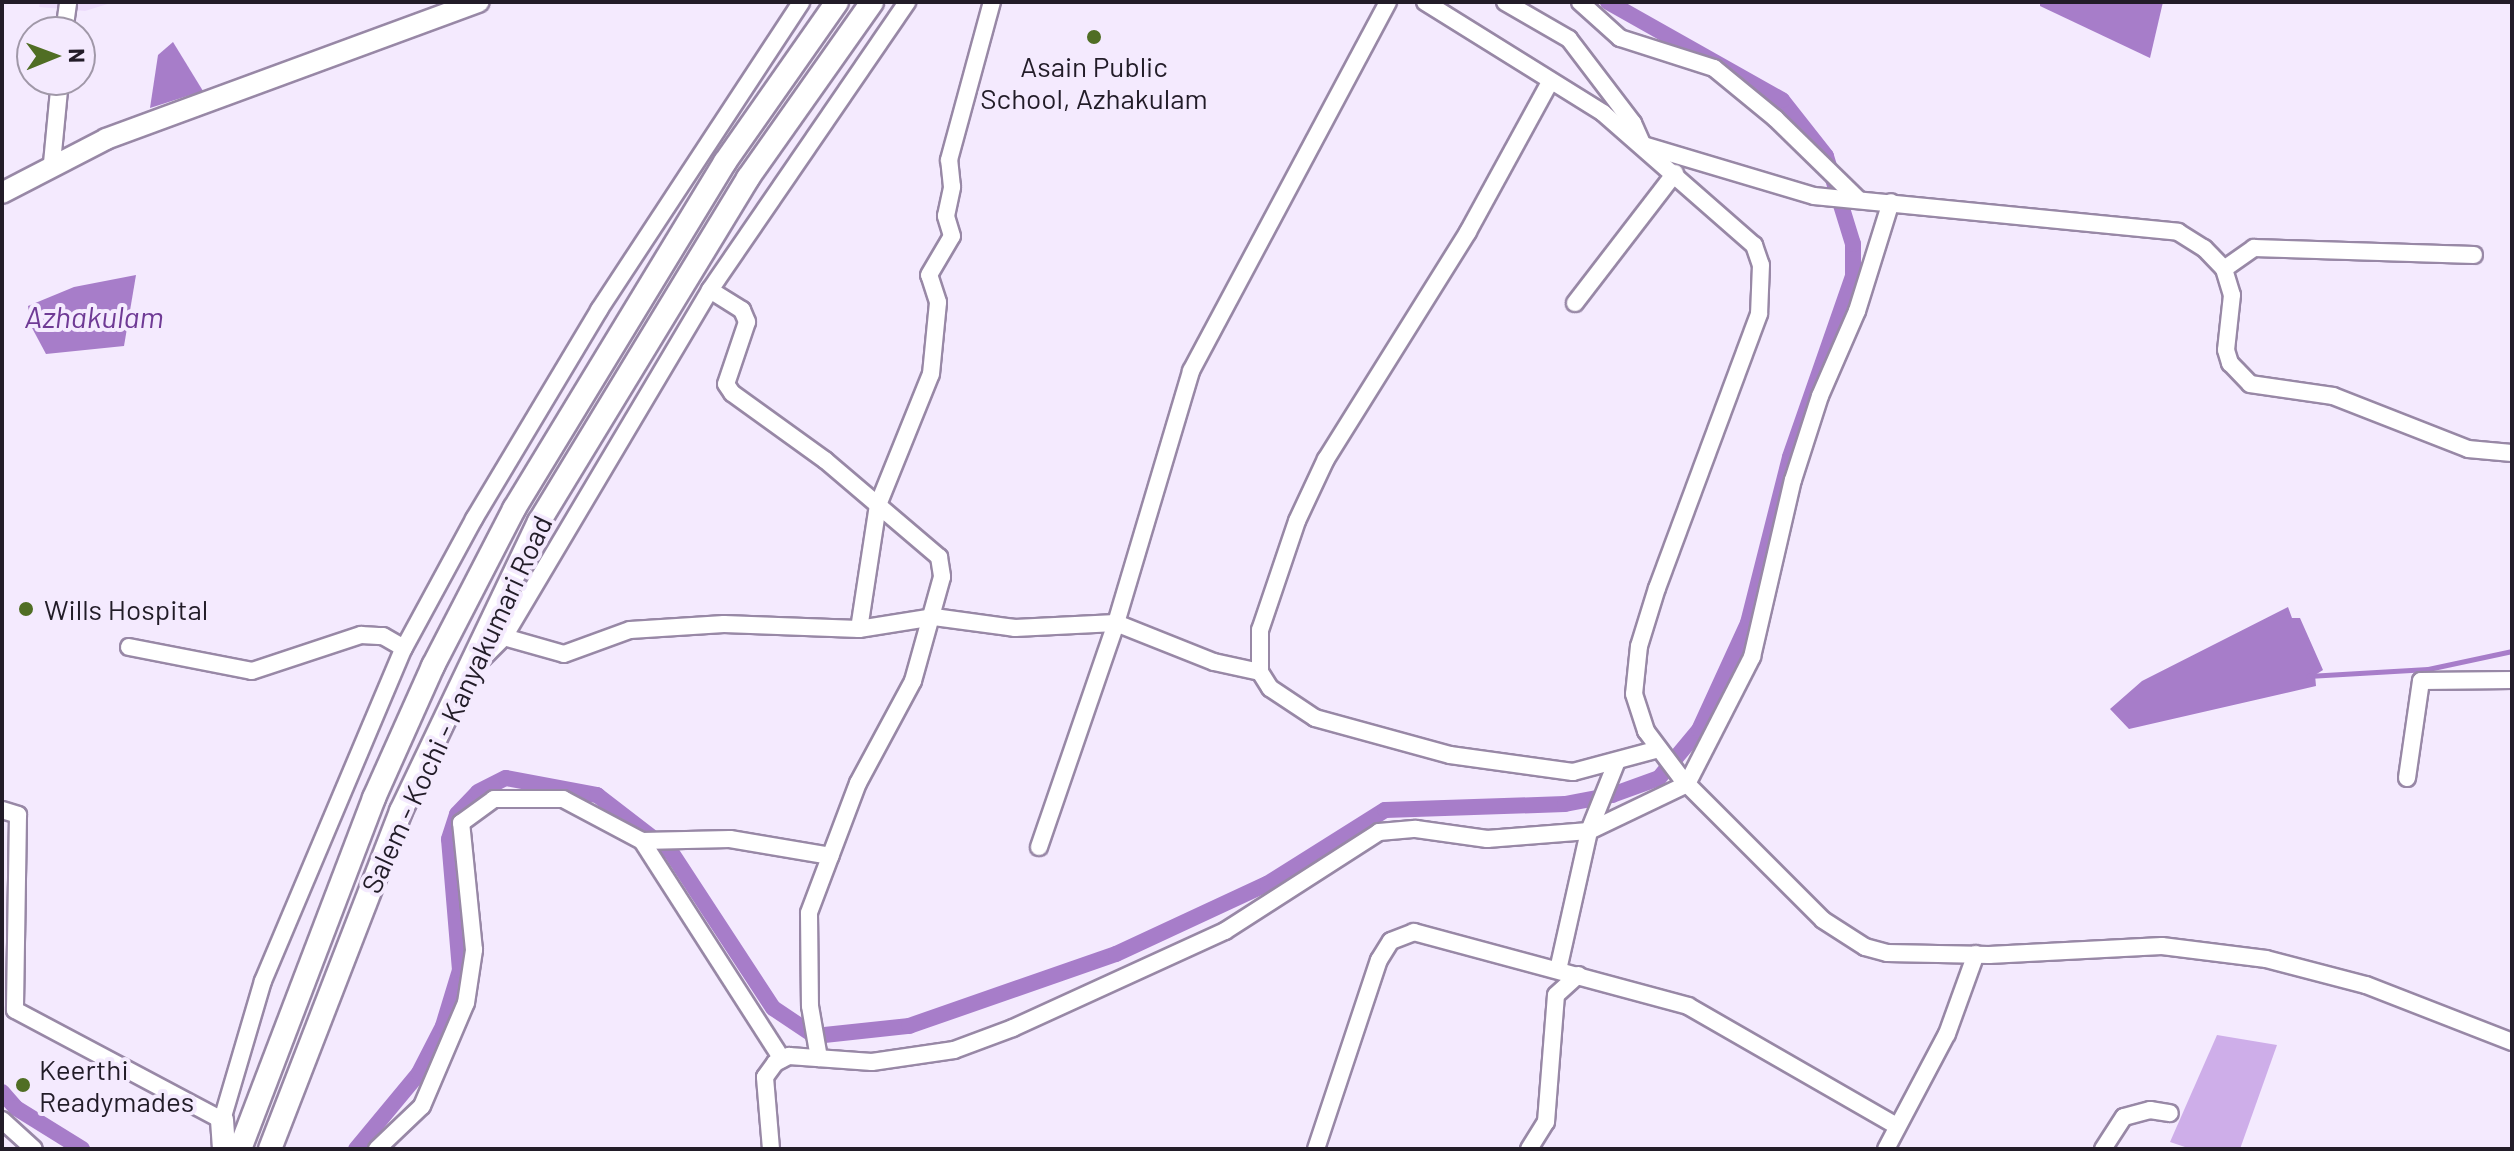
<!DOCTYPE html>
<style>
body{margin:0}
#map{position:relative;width:2514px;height:1151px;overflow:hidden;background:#f4eafe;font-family:Barlow,sans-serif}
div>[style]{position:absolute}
.built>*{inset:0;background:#eddcfc}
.green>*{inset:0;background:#ceaee9}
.water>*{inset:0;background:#a77dc9}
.stream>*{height:5px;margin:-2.5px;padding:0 2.5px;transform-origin:2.5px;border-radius:2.5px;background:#a77dc9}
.canal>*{height:16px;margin:-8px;padding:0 8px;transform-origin:8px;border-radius:8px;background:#a77dc9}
.roads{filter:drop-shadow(2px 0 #9888a6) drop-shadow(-2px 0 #9888a6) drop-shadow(0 2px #9888a6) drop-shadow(0 -2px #9888a6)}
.minor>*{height:16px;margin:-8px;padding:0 8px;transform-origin:8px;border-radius:8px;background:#fff}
.major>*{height:20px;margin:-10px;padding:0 10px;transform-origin:10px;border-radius:10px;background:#fff}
.highway>*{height:22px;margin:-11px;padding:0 11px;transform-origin:11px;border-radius:11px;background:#fff}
.dots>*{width:22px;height:22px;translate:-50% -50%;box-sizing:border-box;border:4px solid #f4eafe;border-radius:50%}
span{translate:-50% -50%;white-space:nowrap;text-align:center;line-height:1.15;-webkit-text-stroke:8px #f4eafe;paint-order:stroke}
.poi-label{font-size:28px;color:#221c28}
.left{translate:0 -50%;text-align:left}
.street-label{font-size:28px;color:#221c28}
.water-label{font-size:30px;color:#6f3a95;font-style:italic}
.frame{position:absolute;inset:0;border:4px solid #221c28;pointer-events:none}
.north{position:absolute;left:16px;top:16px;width:80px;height:80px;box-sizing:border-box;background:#f4eafe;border:2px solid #a098a8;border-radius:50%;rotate:89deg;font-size:22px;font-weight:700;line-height:32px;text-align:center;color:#221c28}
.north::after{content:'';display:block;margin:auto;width:28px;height:36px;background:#506e24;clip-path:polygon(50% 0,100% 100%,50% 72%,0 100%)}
</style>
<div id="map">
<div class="built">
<i style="clip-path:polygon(40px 2px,114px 2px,85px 11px,39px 7px)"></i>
</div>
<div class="green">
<i style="clip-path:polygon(2217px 1035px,2277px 1045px,2240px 1149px,2191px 1149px,2170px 1142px)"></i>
</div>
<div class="water">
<i style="clip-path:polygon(2040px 2px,2163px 2px,2150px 58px,2040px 6px)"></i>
<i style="clip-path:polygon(173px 42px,203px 91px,150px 108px,158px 55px)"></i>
<i style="clip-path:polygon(136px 275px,124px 346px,46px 354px,31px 326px,28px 306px,74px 287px)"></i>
<i style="clip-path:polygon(2288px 607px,2292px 618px,2300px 618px,2323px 670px,2315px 675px,2316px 686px,2129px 729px,2110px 709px,2142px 681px)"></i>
</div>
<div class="stream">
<i style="left:2308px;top:676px;width:120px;rotate:-3.3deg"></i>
<i style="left:2428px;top:669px;width:86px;rotate:-12.1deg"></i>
</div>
<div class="canal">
<i style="left:2px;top:1092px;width:21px;rotate:49deg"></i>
<i style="left:16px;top:1108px;width:78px;rotate:31.8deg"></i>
<i style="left:356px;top:1149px;width:99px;rotate:-50.3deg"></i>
<i style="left:419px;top:1073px;width:53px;rotate:-62.9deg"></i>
<i style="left:443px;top:1026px;width:59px;rotate:-73.1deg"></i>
<i style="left:460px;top:970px;width:131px;rotate:-94.8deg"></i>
<i style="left:449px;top:839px;width:26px;rotate:-72deg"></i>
<i style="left:457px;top:814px;width:30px;rotate:-46deg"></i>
<i style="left:478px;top:792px;width:31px;rotate:-27deg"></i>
<i style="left:506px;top:778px;width:93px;rotate:10.6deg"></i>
<i style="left:597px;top:795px;width:93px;rotate:37.6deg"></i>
<i style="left:671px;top:852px;width:186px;rotate:56.8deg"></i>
<i style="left:773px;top:1008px;width:50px;rotate:33.7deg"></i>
<i style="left:815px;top:1036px;width:95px;rotate:-6.1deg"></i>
<i style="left:909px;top:1026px;width:219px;rotate:-19.2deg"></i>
<i style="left:1116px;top:954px;width:166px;rotate:-24.9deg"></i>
<i style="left:1267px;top:884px;width:139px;rotate:-32.1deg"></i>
<i style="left:1385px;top:810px;width:180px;rotate:-1.9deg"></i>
<i style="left:1565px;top:804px;width:48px;rotate:-10.8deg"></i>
<i style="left:1612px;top:795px;width:50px;rotate:-19.9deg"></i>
<i style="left:1659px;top:778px;width:62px;rotate:-50.2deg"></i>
<i style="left:1699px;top:730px;width:118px;rotate:-65.4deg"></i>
<i style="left:1748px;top:623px;width:171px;rotate:-75.8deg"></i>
<i style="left:1790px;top:457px;width:192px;rotate:-70.8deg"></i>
<i style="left:1853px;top:276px;width:32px;rotate:-90deg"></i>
<i style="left:1853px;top:244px;width:92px;rotate:-107.1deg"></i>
<i style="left:1826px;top:156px;width:71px;rotate:-128.2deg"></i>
<i style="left:1782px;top:100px;width:200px;rotate:-150.6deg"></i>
</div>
<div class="roads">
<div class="minor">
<i style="left:1425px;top:2px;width:210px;rotate:31.9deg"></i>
<i style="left:1603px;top:113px;width:201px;rotate:41.2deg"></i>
<i style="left:1754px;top:245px;width:21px;rotate:71deg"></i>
<i style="left:1761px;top:265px;width:49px;rotate:92.3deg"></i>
<i style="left:1759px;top:314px;width:292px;rotate:110.4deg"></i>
<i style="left:1657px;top:588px;width:61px;rotate:107.2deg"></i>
<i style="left:1639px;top:646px;width:48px;rotate:95.9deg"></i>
<i style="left:1634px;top:694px;width:39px;rotate:72deg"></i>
<i style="left:1646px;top:731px;width:60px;rotate:53.1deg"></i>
<i style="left:1682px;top:779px;width:199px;rotate:45deg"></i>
<i style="left:1823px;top:920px;width:50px;rotate:32.7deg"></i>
<i style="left:1865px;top:947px;width:23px;rotate:15deg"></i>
<i style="left:1887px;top:953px;width:102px;rotate:1.1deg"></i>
<i style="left:1989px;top:955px;width:173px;rotate:-3deg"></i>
<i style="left:2162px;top:946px;width:105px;rotate:7.1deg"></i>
<i style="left:2266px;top:959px;width:103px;rotate:14.6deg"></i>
<i style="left:2366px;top:985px;width:157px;rotate:21.3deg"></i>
<i style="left:1505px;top:2px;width:74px;rotate:30deg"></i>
<i style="left:1569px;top:39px;width:106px;rotate:52.7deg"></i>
<i style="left:1633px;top:123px;width:24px;rotate:66deg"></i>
<i style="left:1643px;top:145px;width:178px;rotate:16.6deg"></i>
<i style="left:1814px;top:196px;width:366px;rotate:5.6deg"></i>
<i style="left:2178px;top:232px;width:31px;rotate:32deg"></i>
<i style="left:2204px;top:248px;width:29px;rotate:46deg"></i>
<i style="left:2224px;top:269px;width:27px;rotate:73deg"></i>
<i style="left:2232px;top:295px;width:55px;rotate:96.2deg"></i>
<i style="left:2226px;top:350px;width:14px;rotate:73deg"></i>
<i style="left:2230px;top:363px;width:29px;rotate:46deg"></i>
<i style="left:2250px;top:384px;width:84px;rotate:8.2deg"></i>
<i style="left:2333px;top:396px;width:145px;rotate:21.4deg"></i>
<i style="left:2468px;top:449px;width:44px;rotate:5.2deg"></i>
<i style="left:1580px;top:2px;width:54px;rotate:42deg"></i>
<i style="left:1620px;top:38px;width:99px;rotate:17.7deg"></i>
<i style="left:1714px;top:68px;width:80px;rotate:39.4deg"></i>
<i style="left:1776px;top:119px;width:115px;rotate:44.3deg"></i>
<i style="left:64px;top:32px;width:30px;rotate:-82deg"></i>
<i style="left:1550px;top:82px;width:171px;rotate:118.7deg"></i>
<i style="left:1468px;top:232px;width:268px;rotate:122deg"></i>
<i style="left:1326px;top:459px;width:68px;rotate:115.1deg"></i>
<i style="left:1297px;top:521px;width:115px;rotate:108.7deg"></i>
<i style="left:1260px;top:630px;width:42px;rotate:90deg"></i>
<i style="left:1260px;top:672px;width:19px;rotate:58deg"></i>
<i style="left:1270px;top:688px;width:54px;rotate:33.7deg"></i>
<i style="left:1315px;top:718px;width:140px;rotate:15.3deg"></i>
<i style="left:1450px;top:755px;width:124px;rotate:7.9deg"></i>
<i style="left:1573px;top:772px;width:89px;rotate:-15deg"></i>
<i style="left:52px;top:163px;width:83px;rotate:-84.5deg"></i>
<i style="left:2224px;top:269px;width:37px;rotate:-35deg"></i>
<i style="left:2254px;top:248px;width:220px;rotate:1.8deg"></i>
<i style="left:710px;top:290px;width:38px;rotate:32deg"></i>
<i style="left:742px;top:310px;width:13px;rotate:67deg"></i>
<i style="left:747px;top:322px;width:65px;rotate:108.7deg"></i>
<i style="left:726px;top:384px;width:11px;rotate:56deg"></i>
<i style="left:732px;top:393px;width:115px;rotate:35.8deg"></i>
<i style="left:825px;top:460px;width:150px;rotate:40.4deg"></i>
<i style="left:939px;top:557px;width:20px;rotate:81deg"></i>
<i style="left:942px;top:577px;width:108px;rotate:105.6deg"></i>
<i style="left:913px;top:681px;width:116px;rotate:118.3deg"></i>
<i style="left:858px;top:783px;width:139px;rotate:110.7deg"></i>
<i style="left:809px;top:913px;width:93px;rotate:89.4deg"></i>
<i style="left:810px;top:1006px;width:53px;rotate:80.2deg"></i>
<i style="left:1575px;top:303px;width:164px;rotate:-52.4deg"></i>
<i style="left:859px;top:629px;width:125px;rotate:-81.3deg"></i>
<i style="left:878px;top:505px;width:141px;rotate:-68deg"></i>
<i style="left:931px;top:374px;width:72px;rotate:-84.4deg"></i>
<i style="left:938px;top:302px;width:28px;rotate:-108deg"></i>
<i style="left:929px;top:275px;width:45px;rotate:-59.5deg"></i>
<i style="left:952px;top:236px;width:21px;rotate:-107deg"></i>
<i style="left:946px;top:216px;width:30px;rotate:-78deg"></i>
<i style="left:952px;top:187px;width:27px;rotate:-96deg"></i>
<i style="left:949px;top:160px;width:164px;rotate:-74.8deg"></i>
<i style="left:504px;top:637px;width:62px;rotate:15.8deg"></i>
<i style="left:564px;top:654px;width:70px;rotate:-20deg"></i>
<i style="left:630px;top:630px;width:94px;rotate:-3.7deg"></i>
<i style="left:724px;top:624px;width:135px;rotate:2.1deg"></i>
<i style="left:859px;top:629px;width:76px;rotate:-9.1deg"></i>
<i style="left:934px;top:617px;width:82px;rotate:7.7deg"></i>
<i style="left:1015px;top:628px;width:101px;rotate:-2.8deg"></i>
<i style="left:1116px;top:623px;width:105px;rotate:21.7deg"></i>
<i style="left:1214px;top:662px;width:47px;rotate:12.3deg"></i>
<i style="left:129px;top:647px;width:125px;rotate:11deg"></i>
<i style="left:252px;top:671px;width:115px;rotate:-18.3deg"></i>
<i style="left:361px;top:635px;width:22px;rotate:3deg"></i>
<i style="left:383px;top:636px;width:24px;rotate:30deg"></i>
<i style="left:474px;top:667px;width:42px;rotate:-45deg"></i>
<i style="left:504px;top:637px;width:404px;rotate:-59.3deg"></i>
<i style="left:710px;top:290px;width:349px;rotate:-55.6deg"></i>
<i style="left:2407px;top:778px;width:98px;rotate:-81.8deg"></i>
<i style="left:2421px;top:681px;width:91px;rotate:-0.6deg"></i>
<i style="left:2px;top:810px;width:17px;rotate:17deg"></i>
<i style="left:18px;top:815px;width:195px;rotate:90.9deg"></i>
<i style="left:15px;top:1010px;width:234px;rotate:28deg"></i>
<i style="left:222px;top:1120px;width:145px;rotate:-73.6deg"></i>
<i style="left:263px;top:981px;width:362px;rotate:-67.1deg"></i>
<i style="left:404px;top:648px;width:147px;rotate:-61.5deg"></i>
<i style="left:474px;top:519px;width:244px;rotate:-59.1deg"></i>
<i style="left:599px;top:310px;width:368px;rotate:-56.7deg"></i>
<i style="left:642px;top:841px;width:88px;rotate:-1.3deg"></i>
<i style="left:730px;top:839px;width:102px;rotate:9.6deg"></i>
<i style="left:1039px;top:847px;width:237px;rotate:-71deg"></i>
<i style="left:1116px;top:623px;width:263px;rotate:-73.4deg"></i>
<i style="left:1191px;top:371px;width:418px;rotate:-61.9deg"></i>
<i style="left:1558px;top:970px;width:142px;rotate:-77.4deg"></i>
<i style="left:1589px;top:831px;width:75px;rotate:-68.2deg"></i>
<i style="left:2px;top:1120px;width:43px;rotate:42.2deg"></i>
<i style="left:377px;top:1149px;width:62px;rotate:-43.7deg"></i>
<i style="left:422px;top:1106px;width:112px;rotate:-66.9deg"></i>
<i style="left:466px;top:1003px;width:54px;rotate:-81.4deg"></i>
<i style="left:474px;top:950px;width:128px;rotate:-95.8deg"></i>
<i style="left:461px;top:823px;width:41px;rotate:-36deg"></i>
<i style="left:494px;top:799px;width:69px"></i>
<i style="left:563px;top:799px;width:89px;rotate:28deg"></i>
<i style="left:642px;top:841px;width:259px;rotate:57.3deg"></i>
<i style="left:771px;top:1149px;width:72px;rotate:-94.8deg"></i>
<i style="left:765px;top:1077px;width:17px;rotate:-54deg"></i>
<i style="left:775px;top:1063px;width:16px;rotate:-27deg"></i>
<i style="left:789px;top:1056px;width:83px;rotate:4.1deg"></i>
<i style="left:872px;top:1062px;width:83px;rotate:-8.3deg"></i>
<i style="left:954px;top:1050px;width:63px;rotate:-20.4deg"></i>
<i style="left:1013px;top:1028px;width:233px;rotate:-24.6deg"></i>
<i style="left:1225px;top:931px;width:183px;rotate:-32.7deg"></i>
<i style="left:1379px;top:832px;width:37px;rotate:-5deg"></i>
<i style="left:1416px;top:829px;width:72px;rotate:8deg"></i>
<i style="left:1487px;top:839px;width:102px;rotate:-4.5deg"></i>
<i style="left:1589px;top:831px;width:109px;rotate:-25.6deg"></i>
<i style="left:1687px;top:784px;width:143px;rotate:-62.9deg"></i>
<i style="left:1752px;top:657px;width:182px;rotate:-77deg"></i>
<i style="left:1793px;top:480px;width:88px;rotate:-72.2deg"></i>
<i style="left:1820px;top:396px;width:93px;rotate:-66.5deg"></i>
<i style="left:1857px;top:311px;width:114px;rotate:-72.7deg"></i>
<i style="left:1316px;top:1149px;width:199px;rotate:-71.6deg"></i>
<i style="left:1379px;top:960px;width:22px;rotate:-58deg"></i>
<i style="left:1391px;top:941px;width:25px;rotate:-21deg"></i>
<i style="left:1414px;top:932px;width:284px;rotate:15.1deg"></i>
<i style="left:1688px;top:1006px;width:241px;rotate:29.9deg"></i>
<i style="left:1529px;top:1149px;width:32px;rotate:-58deg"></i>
<i style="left:1546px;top:1122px;width:127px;rotate:-85.5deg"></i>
<i style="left:1556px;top:995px;width:30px;rotate:-42deg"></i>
<i style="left:1886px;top:1149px;width:130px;rotate:-62.1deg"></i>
<i style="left:1947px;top:1034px;width:85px;rotate:-70.1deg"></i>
<i style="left:2103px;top:1149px;width:38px;rotate:-57deg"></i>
<i style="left:2124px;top:1117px;width:27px;rotate:-15deg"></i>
<i style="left:2150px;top:1110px;width:20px;rotate:9deg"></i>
</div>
<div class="major">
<i style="left:2px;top:193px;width:117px;rotate:-27.4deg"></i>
<i style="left:106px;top:139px;width:397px;rotate:-20.2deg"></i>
</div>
<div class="highway">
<i style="left:222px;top:1120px;width:29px;rotate:86deg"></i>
<i style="left:240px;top:1149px;width:376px;rotate:-69.1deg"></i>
<i style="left:374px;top:798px;width:145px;rotate:-65.9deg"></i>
<i style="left:433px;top:666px;width:177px;rotate:-62.7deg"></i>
<i style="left:514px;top:509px;width:406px;rotate:-58.7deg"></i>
<i style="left:725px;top:162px;width:195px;rotate:-55deg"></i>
<i style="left:270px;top:1149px;width:362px;rotate:-68.8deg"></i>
<i style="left:401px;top:811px;width:320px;rotate:-64.5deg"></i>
<i style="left:539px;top:522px;width:403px;rotate:-58.7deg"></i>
<i style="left:748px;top:178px;width:215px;rotate:-54.8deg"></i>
</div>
</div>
<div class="dots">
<i style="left:1094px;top:37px;background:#506e24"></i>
<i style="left:26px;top:609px;background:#506e24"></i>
<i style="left:23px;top:1085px;background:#506e24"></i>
</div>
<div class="poi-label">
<span style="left:1094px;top:82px">Asain Public<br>School, Azhakulam</span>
<span class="left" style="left:44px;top:609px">Wills Hospital</span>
<span class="left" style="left:39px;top:1085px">Keerthi<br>Readymades</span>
</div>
<div class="street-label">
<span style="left:456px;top:704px;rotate:-65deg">Salem - Kochi - Kanyakumari Road</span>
</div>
<div class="water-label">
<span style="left:94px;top:316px">Azhakulam</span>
</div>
<div class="frame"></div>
<div class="north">N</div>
</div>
